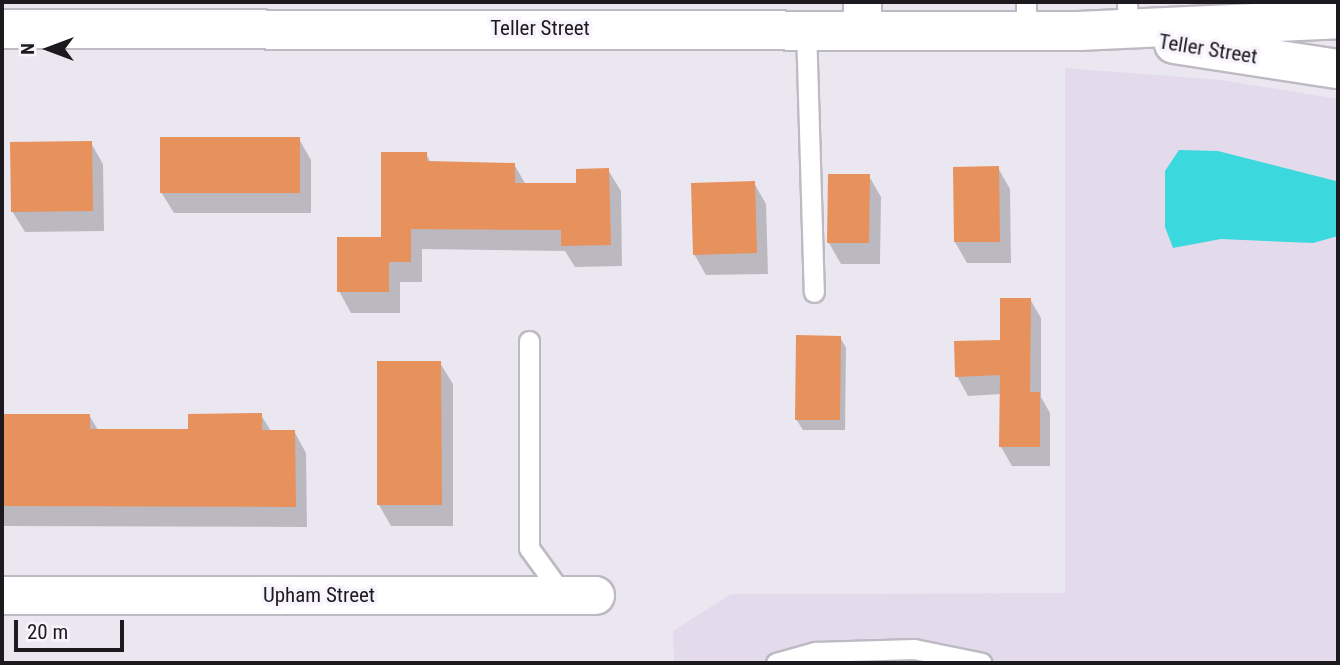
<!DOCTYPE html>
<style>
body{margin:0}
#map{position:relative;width:1340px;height:665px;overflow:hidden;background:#ebe7f0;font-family:"Roboto Condensed",sans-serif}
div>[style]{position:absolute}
.built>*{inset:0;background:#e3dbec}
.water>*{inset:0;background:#3bd8de}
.shadow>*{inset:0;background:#0003}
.building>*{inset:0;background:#e7915c}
.roads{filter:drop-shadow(2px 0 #bebac3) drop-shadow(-2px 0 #bebac3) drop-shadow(0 2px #bebac3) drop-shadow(0 -2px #bebac3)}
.service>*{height:19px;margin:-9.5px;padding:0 9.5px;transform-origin:9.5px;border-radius:9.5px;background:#fff}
.minor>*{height:37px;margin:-18.5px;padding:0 18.5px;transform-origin:18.5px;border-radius:18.5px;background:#fff}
.tertiary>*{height:38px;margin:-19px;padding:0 19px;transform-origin:19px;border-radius:19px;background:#fff}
span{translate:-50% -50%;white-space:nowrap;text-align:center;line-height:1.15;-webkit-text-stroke:7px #f8f4fe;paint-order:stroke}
.street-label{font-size:21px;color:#1c1a1e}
.frame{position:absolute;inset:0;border:4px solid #1c1a1e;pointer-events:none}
.north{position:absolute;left:14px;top:14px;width:70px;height:70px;-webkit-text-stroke:5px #f8f4fe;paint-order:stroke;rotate:270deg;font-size:19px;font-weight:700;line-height:28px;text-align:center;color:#1c1a1e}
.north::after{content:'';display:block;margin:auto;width:24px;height:32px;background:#1c1a1e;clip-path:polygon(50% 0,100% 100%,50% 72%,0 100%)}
.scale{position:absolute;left:14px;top:620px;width:110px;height:32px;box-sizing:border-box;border:4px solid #1c1a1e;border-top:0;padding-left:9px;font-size:21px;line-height:24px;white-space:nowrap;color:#1c1a1e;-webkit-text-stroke:5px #f8f4fe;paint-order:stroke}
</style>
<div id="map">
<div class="built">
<i style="clip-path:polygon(1065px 68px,1222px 80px,1338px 99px,1338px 663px,674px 663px,673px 631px,731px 594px,1065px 593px)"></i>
</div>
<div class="water">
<i style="clip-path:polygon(1179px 150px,1218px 151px,1336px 181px,1338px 236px,1313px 243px,1221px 239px,1173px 248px,1165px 227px,1165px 171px)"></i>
</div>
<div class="shadow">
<i style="clip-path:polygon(299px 139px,311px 160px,311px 213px,174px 213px,161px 192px)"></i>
<i style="clip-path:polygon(91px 143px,103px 164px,104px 231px,25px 232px,12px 211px)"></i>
<i style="clip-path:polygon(426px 154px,431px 163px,514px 164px,526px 185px,578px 185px,608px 170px,621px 191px,622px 266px,575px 267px,565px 251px,422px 249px,422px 282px,400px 282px,400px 313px,351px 313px,339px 291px,383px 239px)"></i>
<i style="clip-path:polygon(998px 168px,1010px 189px,1011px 263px,967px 263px,955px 242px,955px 169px)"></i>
<i style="clip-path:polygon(869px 176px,881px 197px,880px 264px,841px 264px,829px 243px)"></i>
<i style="clip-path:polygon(754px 183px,766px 204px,768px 274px,706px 275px,694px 254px)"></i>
<i style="clip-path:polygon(1030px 299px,1041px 318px,1041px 397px,1050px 413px,1050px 466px,1012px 466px,1001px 447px,1001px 394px,968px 396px,957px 376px,1002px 341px)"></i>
<i style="clip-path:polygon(840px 337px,846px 348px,845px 430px,803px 430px,796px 419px)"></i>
<i style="clip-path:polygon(440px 363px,453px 384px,453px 526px,391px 526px,379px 505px)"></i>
<i style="clip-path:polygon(2px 415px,89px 415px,98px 430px,190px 430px,261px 415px,271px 431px,294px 431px,306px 453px,307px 527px,2px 526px)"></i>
</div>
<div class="building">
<i style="clip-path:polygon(160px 137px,300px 137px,300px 193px,160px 193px)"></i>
<i style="clip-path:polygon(92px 141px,93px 211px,11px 212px,10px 142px)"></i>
<i style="clip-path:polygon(381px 152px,427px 152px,427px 161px,515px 163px,515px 183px,576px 183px,576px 169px,609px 168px,611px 245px,561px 246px,561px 230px,411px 229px,411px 262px,389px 262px,389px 292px,337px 292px,337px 237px,381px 237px)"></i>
<i style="clip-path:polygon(999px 166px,1000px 242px,954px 242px,953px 167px)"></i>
<i style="clip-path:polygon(828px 174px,870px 174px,869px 243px,827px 243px)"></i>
<i style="clip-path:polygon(755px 181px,757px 253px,693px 255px,691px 183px)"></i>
<i style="clip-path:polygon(1000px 298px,1031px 298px,1030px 392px,1040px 392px,1040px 447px,999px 447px,1000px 375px,955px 377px,954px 341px,1000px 340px)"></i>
<i style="clip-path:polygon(796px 335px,841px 336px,840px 420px,795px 420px)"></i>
<i style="clip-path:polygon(377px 361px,441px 361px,442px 505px,377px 505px)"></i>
<i style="clip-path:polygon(262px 413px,262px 430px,295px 430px,296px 507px,2px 506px,2px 414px,90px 414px,90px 429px,188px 429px,188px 414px)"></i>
</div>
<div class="roads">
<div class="service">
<i style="left:1127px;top:2px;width:26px;rotate:88deg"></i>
<i style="left:806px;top:28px;width:264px;rotate:88.3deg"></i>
<i style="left:1026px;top:30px;width:28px;rotate:-90deg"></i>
<i style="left:529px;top:341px;width:207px;rotate:90deg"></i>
<i style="left:529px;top:548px;width:58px;rotate:54.1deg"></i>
<i style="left:776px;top:663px;width:41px;rotate:-15.8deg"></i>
<i style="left:815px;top:652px;width:99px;rotate:-1.7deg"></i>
<i style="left:914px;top:649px;width:69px;rotate:11.6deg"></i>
</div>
<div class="minor">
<i style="left:862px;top:2px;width:26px;rotate:90deg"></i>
<i style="left:2px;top:595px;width:593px"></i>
</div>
<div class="tertiary">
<i style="left:2px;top:29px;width:1076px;rotate:0.11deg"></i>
<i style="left:1078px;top:31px;width:260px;rotate:-2.6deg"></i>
<i style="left:1174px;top:44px;width:166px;rotate:8.7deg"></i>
</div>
</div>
<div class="street-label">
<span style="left:540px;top:28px">Teller Street</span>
<span style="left:1208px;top:49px;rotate:9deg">Teller Street</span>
<span style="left:319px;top:595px">Upham Street</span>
</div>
<div class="frame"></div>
<div class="north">N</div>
<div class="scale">20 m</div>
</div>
